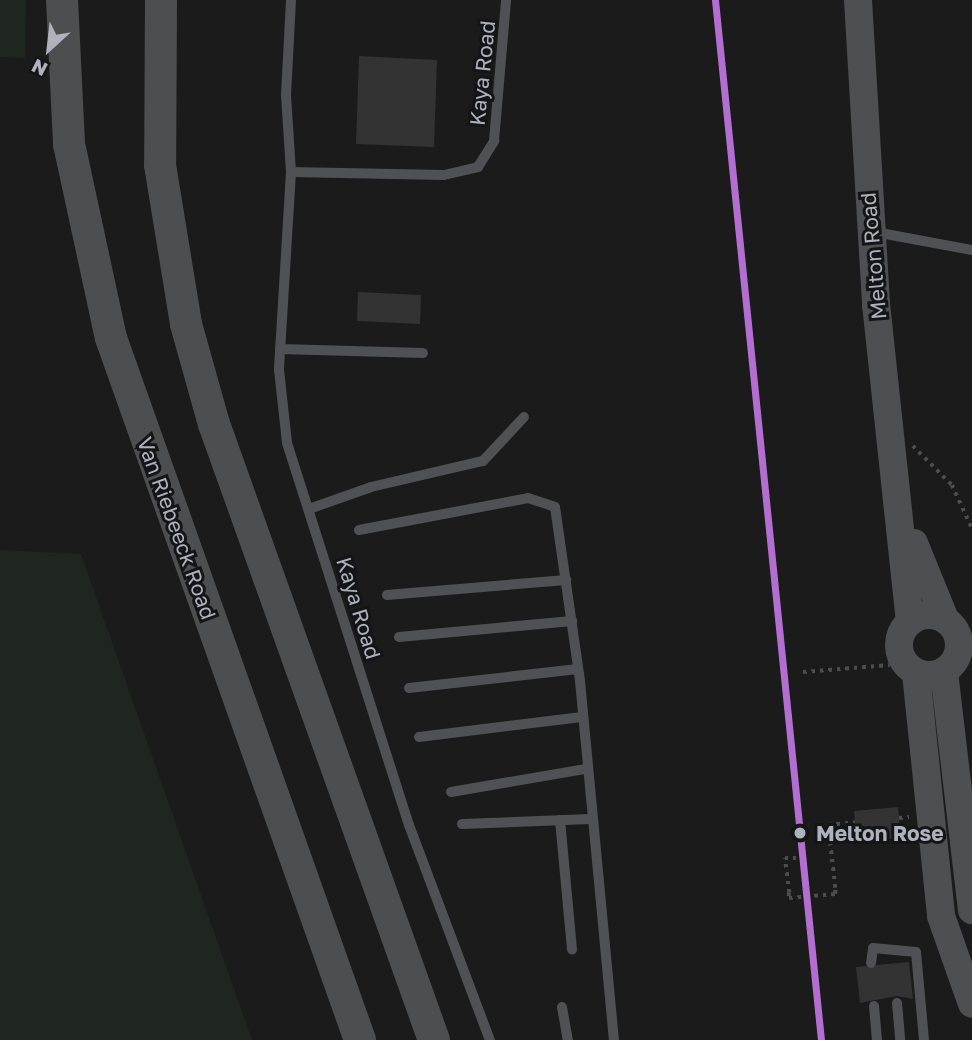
<!DOCTYPE html>
<style>
body{margin:0}
#map{position:relative;width:972px;height:1040px;overflow:hidden;background:#1b1b1c;font-family:"Golos Text",sans-serif}
div>[style]{position:absolute}
.green>*{inset:0;background:#1f2620}
.building>*{inset:0;background:#333334}
.path>*{height:3.5px;margin-top:-1.75px;transform-origin:0;background:repeating-linear-gradient(90deg,#4b4d4f 0 3.5px,transparent 0 8.5px)}
.lane>*{height:10px;margin:-5px;padding:0 5px;transform-origin:5px;border-radius:5px;background:#4f5155}
.secondary>*{height:28px;margin:-14px;padding:0 14px;transform-origin:14px;border-radius:14px;background:#4e4f53}
.secondary>.ring{margin:-14px;padding:0;box-sizing:content-box;background:none;border:28px solid #4e4f53;border-radius:50%}
.primary>*{height:32px;margin:-16px;padding:0 16px;transform-origin:16px;border-radius:16px;background:#4d4e50}
.rail>*{height:5px;margin-top:-2.5px;transform-origin:0;background:repeating-linear-gradient(90deg,#505153 0 9px,transparent 0 16px)}
.path-bridge>*{height:3.5px;margin-top:-1.75px;transform-origin:0;background:repeating-linear-gradient(90deg,#4b4d4f 0 3.5px,transparent 0 8.5px)}
.rail-1>*{height:7px;margin:-3.5px;padding:0 3.5px;transform-origin:3.5px;border-radius:3.5px;background:#b36fd0}
.dots>*{width:19px;height:19px;translate:-50% -50%;box-sizing:border-box;border:4px solid #151518;border-radius:50%}
span{translate:-50% -50%;white-space:nowrap;text-align:center;line-height:1.15;-webkit-text-stroke:6px #151518;paint-order:stroke}
.street-label{font-size:21px;color:#adb2bc}
.stop-label{font-size:21px;color:#adb2bc;font-weight:700}
.left{translate:0 -50%;text-align:left}
.north{position:absolute;left:14px;top:14px;width:70px;height:70px;-webkit-text-stroke:5px #151518;paint-order:stroke;rotate:207deg;font-size:19px;font-weight:700;line-height:28px;text-align:center;color:#adb2bc}
.north::after{content:'';display:block;margin:auto;width:24px;height:32px;background:#adb2bc;clip-path:polygon(50% 0,100% 100%,50% 72%,0 100%)}
</style>
<div id="map">
<div class="green">
<i style="clip-path:polygon(0 0,26px 0,25px 58px,0 57px)"></i>
<i style="clip-path:polygon(0 550px,81px 554px,252px 1040px,0 1040px)"></i>
</div>
<div class="building">
<i style="clip-path:polygon(359px 56px,437px 60px,434px 147px,356px 144px)"></i>
<i style="clip-path:polygon(358px 292px,421px 295px,420px 324px,357px 321px)"></i>
<i style="clip-path:polygon(898px 807px,901px 838px,857px 842px,854px 811px)"></i>
<i style="clip-path:polygon(909px 962px,913px 999px,897px 996px,860px 1003px,856px 967px)"></i>
</div>
<div class="path">
<i style="left:913px;top:446px;width:55px;rotate:45deg"></i>
<i style="left:952px;top:485px;width:47px;rotate:65.1deg"></i>
<i style="left:970px;top:648px;width:4px;rotate:63deg"></i>
<i style="left:803px;top:672px;width:87px;rotate:-4.6deg"></i>
<i style="left:899px;top:818px;width:10px;rotate:-6deg"></i>
<i style="left:819px;top:825px;width:9px"></i>
<i style="left:835px;top:888px;width:63px;rotate:-96.3deg"></i>
<i style="left:828px;top:825px;width:27px;rotate:-6deg"></i>
<i style="left:789px;top:893px;width:35px;rotate:-97deg"></i>
<i style="left:785px;top:858px;width:11px"></i>
</div>
<div class="lane">
<i style="left:291px;top:0;width:95px;rotate:93deg"></i>
<i style="left:286px;top:95px;width:77px;rotate:86.3deg"></i>
<i style="left:291px;top:172px;width:198px;rotate:93.5deg"></i>
<i style="left:279px;top:370px;width:73px;rotate:83.7deg"></i>
<i style="left:287px;top:443px;width:401px;rotate:72.3deg"></i>
<i style="left:409px;top:825px;width:230px;rotate:69.4deg"></i>
<i style="left:291px;top:172px;width:153px;rotate:1.1deg"></i>
<i style="left:444px;top:175px;width:35px;rotate:-13deg"></i>
<i style="left:478px;top:167px;width:31px;rotate:-58deg"></i>
<i style="left:494px;top:141px;width:142px;rotate:-85.1deg"></i>
<i style="left:875px;top:232px;width:99px;rotate:10.5deg"></i>
<i style="left:280px;top:349px;width:143px;rotate:1.6deg"></i>
<i style="left:309px;top:509px;width:66px;rotate:-19.5deg"></i>
<i style="left:371px;top:487px;width:115px;rotate:-13.1deg"></i>
<i style="left:483px;top:461px;width:60px;rotate:-47deg"></i>
<i style="left:359px;top:530px;width:172px;rotate:-10.7deg"></i>
<i style="left:528px;top:498px;width:28px;rotate:18deg"></i>
<i style="left:555px;top:507px;width:176px;rotate:81.8deg"></i>
<i style="left:580px;top:681px;width:361px;rotate:84.6deg"></i>
<i style="left:387px;top:595px;width:180px;rotate:-4.8deg"></i>
<i style="left:399px;top:637px;width:174px;rotate:-5.3deg"></i>
<i style="left:409px;top:688px;width:170px;rotate:-6.4deg"></i>
<i style="left:419px;top:737px;width:164px;rotate:-7deg"></i>
<i style="left:451px;top:792px;width:137px;rotate:-9.7deg"></i>
<i style="left:560px;top:820px;width:130px;rotate:84.7deg"></i>
<i style="left:462px;top:824px;width:128px;rotate:-2.2deg"></i>
<i style="left:871px;top:963px;width:15px;rotate:-82deg"></i>
<i style="left:873px;top:948px;width:43px;rotate:5.3deg"></i>
<i style="left:916px;top:952px;width:88px;rotate:84.8deg"></i>
<i style="left:897px;top:1003px;width:37px;rotate:85deg"></i>
<i style="left:874px;top:1006px;width:34px;rotate:85deg"></i>
<i style="left:562px;top:1007px;width:34px;rotate:80deg"></i>
</div>
<div class="secondary">
<i style="left:858px;top:0;width:305px;rotate:86.6deg"></i>
<i style="left:876px;top:304px;width:319px;rotate:83.9deg"></i>
<i style="left:914px;top:543px;width:82px;rotate:67.8deg"></i>
<i class="ring" style="left:899px;top:615px;width:32px;height:32px"></i>
<i style="left:944px;top:672px;width:240px;rotate:83.3deg"></i>
<i style="left:916px;top:673px;width:244px;rotate:84.1deg"></i>
<i style="left:941px;top:916px;width:93px;rotate:70.6deg"></i>
</div>
<div class="primary">
<i style="left:62px;top:0;width:144px;rotate:87.2deg"></i>
<i style="left:69px;top:144px;width:198px;rotate:77.8deg"></i>
<i style="left:111px;top:338px;width:745px;rotate:70.47deg"></i>
<i style="left:161px;top:0;width:165px;rotate:90.3deg"></i>
<i style="left:160px;top:165px;width:161px;rotate:80.7deg"></i>
<i style="left:186px;top:324px;width:104px;rotate:74.4deg"></i>
<i style="left:214px;top:424px;width:654px;rotate:70.35deg"></i>
</div>
<div class="rail">
<i style="left:715px;top:0;width:1045px;rotate:84.18deg"></i>
</div>
<div class="path-bridge">
<i style="left:789px;top:893px;width:5px;rotate:90deg"></i>
<i style="left:789px;top:898px;width:46px;rotate:-5deg"></i>
<i style="left:835px;top:894px;width:6px;rotate:-90deg"></i>
</div>
<div class="rail-1">
<i style="left:715px;top:0;width:1045px;rotate:84.18deg"></i>
</div>
<div class="dots">
<i style="left:800px;top:833px;background:#adb2bc"></i>
</div>
<div class="street-label">
<span style="left:482px;top:73px;rotate:-84deg">Kaya Road</span>
<span style="left:873px;top:256px;rotate:-95deg">Melton Road</span>
<span style="left:177px;top:528px;rotate:70deg">Van Riebeeck Road</span>
<span style="left:359px;top:608px;rotate:73deg">Kaya Road</span>
</div>
<div class="stop-label">
<span class="left" style="left:816px;top:833px">Melton Rose</span>
</div>
<div class="north">N</div>
</div>
